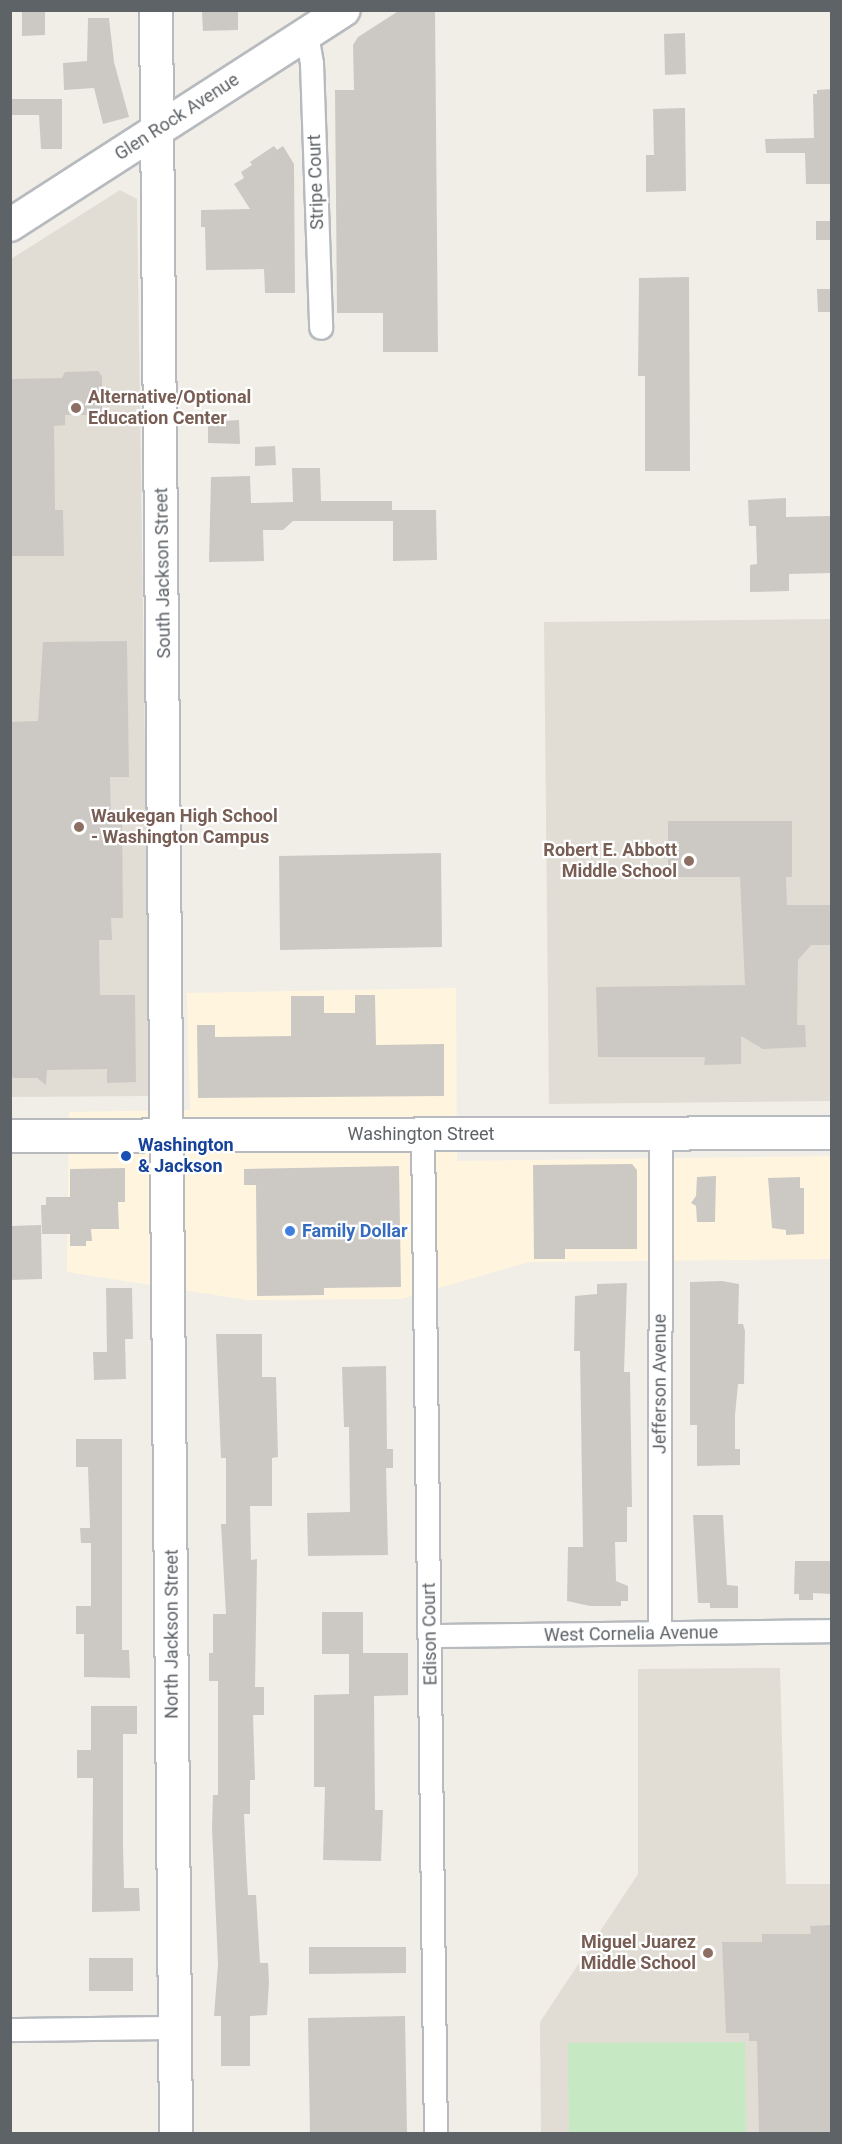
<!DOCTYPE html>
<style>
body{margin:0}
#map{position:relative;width:842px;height:2144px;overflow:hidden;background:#f1eee7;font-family:Roboto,sans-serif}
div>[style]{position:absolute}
.commercial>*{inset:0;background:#fff5df}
.education>*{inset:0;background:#e1ddd5}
.green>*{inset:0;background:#c6e9c4}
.building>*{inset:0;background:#ccc9c4}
.roads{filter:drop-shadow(2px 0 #b7babe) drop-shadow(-2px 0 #b7babe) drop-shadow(0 2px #b7babe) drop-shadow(0 -2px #b7babe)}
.street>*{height:22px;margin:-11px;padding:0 11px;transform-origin:11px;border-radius:11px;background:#fff}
.secondary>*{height:32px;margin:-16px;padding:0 16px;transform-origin:16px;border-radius:16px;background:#fff}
.dots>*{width:16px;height:16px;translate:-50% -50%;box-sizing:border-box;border:3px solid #fff;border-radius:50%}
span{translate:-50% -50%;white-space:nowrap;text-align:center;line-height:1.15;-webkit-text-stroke:4.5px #fff;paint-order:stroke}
.street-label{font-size:18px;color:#5e6368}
.education-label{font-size:18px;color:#785e54;font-weight:700}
.left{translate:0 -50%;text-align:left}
.right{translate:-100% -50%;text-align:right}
.transit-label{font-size:18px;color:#164399;font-weight:700}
.shop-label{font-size:18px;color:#366cbe;font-weight:700}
.frame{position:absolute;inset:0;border:12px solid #5e6368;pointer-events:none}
</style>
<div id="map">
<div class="commercial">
<i style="clip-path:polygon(456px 988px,457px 1161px,831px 1156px,831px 1259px,529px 1262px,401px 1299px,247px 1300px,67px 1272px,69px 1112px,190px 1110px,187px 993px)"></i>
</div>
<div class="education">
<i style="clip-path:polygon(120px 190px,137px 199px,150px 1096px,11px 1097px,11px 259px)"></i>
<i style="clip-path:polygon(831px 619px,831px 1101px,549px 1104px,544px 622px)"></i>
<i style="clip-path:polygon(780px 1668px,786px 1884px,831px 1884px,831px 2133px,541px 2133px,540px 2022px,638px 1874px,638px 1669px)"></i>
</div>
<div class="green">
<i style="clip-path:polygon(745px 2042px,746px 2133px,569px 2133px,568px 2043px)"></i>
</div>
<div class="building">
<i style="clip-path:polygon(22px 10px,45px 10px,45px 35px,22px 36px)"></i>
<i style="clip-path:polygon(238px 10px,238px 30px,203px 31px,202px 12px)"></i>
<i style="clip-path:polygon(400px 10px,435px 10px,438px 352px,383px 352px,383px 313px,337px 313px,335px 90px,354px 90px,353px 45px,358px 37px)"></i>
<i style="clip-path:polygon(88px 18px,109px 18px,114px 62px,129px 117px,103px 124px,94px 88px,64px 90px,63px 63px,87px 61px)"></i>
<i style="clip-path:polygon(685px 33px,686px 74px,665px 75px,664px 34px)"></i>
<i style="clip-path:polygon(831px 89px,831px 184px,806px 184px,805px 153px,766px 153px,765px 139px,814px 138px,813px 94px,817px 94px,817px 90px)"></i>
<i style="clip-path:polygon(10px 99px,62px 99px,62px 149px,41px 149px,39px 115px,10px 115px)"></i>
<i style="clip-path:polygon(685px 108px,686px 191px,646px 192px,646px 155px,654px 155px,653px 109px)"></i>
<i style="clip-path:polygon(274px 146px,277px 150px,283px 146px,294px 164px,295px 293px,265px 293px,264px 269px,206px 270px,205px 227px,201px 227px,201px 210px,250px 209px,234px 184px,244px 178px,241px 172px,252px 165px,250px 162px)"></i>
<i style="clip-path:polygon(816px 221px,831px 221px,831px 240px,816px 240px)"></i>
<i style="clip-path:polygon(689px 277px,690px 471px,645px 471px,645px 376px,638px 376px,639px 278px)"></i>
<i style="clip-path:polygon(817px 289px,831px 289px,831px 312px,818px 312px)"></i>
<i style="clip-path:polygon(98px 371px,102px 376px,102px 411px,98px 415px,65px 415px,65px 425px,54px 426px,55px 510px,63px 510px,64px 556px,10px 556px,10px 379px,62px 378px,65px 372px)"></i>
<i style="clip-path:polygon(239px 420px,240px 444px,208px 443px,208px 422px)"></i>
<i style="clip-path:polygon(275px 446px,276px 465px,255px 466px,255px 447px)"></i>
<i style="clip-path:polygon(292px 468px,320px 468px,321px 501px,392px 501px,392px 510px,436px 510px,437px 560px,393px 561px,393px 521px,293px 521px,283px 530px,263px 530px,264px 561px,209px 562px,211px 477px,250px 476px,251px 503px,293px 502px)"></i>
<i style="clip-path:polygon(786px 498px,786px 517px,831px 516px,831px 573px,789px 574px,789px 591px,750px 592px,750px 565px,757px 564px,756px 526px,749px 526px,748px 500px)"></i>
<i style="clip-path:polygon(127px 641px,129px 777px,110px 777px,111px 818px,122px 818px,123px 918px,111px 918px,112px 940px,99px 940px,100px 995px,135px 995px,136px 1082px,107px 1083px,107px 1069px,47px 1070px,46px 1085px,37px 1078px,13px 1078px,10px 1070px,10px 722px,38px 721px,43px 642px)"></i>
<i style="clip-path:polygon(668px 821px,792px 821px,792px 877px,786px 877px,787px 905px,831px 905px,831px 945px,811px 945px,798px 960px,797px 1025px,805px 1025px,806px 1047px,763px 1049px,741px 1036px,741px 1064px,704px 1065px,705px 1057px,598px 1057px,596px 987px,745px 985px,740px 877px,668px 877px)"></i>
<i style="clip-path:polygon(441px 853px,442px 947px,280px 950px,279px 856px)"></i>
<i style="clip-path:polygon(355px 995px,375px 995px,376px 1045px,444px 1044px,444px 1096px,198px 1098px,197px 1025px,215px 1025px,215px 1037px,291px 1036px,291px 996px,324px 996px,324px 1013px,355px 1013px)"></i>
<i style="clip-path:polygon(632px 1164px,637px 1170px,637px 1249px,565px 1249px,565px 1259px,534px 1259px,533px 1165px)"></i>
<i style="clip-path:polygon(399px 1166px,401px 1287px,324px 1288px,324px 1295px,257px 1296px,256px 1185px,244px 1185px,244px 1169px)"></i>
<i style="clip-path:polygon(125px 1168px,125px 1202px,118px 1202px,119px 1229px,91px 1229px,92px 1241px,86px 1241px,86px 1246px,70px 1246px,70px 1234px,42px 1234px,41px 1205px,46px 1205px,46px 1197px,70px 1197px,70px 1169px)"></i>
<i style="clip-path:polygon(716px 1176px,715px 1222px,697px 1222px,696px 1206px,691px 1203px,696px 1196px,697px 1177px)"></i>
<i style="clip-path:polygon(800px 1177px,800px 1188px,804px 1188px,804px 1234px,786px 1235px,786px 1230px,772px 1228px,768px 1178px)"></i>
<i style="clip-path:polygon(41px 1225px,42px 1279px,10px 1280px,10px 1226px)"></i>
<i style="clip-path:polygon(722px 1281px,739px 1284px,738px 1324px,743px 1324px,745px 1331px,744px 1384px,738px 1384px,735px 1415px,735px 1449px,740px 1449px,740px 1465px,697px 1466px,697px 1425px,690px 1425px,690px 1282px)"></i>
<i style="clip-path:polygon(627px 1283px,624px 1372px,630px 1372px,632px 1507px,627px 1507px,627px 1542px,615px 1542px,616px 1581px,628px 1586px,628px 1601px,621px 1601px,621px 1606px,590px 1606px,567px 1601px,568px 1547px,583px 1547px,580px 1351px,574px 1351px,575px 1296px,597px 1294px,597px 1284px)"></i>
<i style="clip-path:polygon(106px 1288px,132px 1288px,133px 1339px,125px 1339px,126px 1379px,94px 1380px,93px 1352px,107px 1352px)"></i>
<i style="clip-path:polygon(216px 1334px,262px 1334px,262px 1377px,276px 1377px,278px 1457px,272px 1458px,272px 1506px,250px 1506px,251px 1560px,257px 1559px,255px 1687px,264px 1687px,264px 1715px,253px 1715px,255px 1780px,250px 1780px,250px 1814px,244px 1814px,246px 1860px,248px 1895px,256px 1895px,260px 1963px,268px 1963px,269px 1982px,267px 2015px,250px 2016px,250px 2066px,221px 2066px,221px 2016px,214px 2016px,218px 1964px,212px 1828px,213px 1795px,218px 1795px,218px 1681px,209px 1681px,209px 1653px,213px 1653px,213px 1614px,226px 1614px,221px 1524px,226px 1524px,226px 1458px,221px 1458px)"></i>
<i style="clip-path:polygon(386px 1366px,387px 1449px,393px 1449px,393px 1468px,386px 1468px,388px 1555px,308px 1556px,307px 1513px,350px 1512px,349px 1427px,344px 1427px,342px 1367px)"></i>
<i style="clip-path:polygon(76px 1439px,122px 1439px,122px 1650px,129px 1650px,130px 1678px,84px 1677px,84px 1634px,76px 1634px,76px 1606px,91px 1606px,91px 1543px,81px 1543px,80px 1528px,90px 1528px,88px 1467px,76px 1467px)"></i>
<i style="clip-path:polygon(693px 1515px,723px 1515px,727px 1585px,738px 1586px,738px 1608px,710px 1608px,710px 1603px,698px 1603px)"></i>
<i style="clip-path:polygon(795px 1561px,831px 1561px,831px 1594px,813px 1593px,813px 1600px,799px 1600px,799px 1594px,794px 1594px)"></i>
<i style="clip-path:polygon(322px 1612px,363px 1612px,363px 1653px,408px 1653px,408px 1695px,374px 1696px,375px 1810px,383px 1810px,381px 1861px,323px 1860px,325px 1787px,314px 1787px,314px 1695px,349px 1694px,349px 1654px,322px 1654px)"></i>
<i style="clip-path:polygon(91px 1706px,137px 1706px,137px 1734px,123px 1734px,123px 1843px,124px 1888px,139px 1888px,140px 1911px,92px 1912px,93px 1778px,77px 1778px,77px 1750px,91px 1750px)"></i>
<i style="clip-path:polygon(831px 1925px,831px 2133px,759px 2133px,757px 2041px,749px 2041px,749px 2033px,726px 2033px,722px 1942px,762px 1942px,762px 1934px,811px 1934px,810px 1926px)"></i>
<i style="clip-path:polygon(309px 1947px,406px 1947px,406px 1973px,309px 1974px)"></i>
<i style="clip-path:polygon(89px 1958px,133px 1958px,133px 1991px,89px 1991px)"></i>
<i style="clip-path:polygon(405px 2016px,407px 2133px,310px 2133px,308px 2018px)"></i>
</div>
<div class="roads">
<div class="street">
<i style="left:307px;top:35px;width:29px;rotate:80deg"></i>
<i style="left:312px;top:64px;width:264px;rotate:88deg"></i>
<i style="left:423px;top:1134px;width:1000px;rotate:89.26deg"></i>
<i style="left:660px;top:1633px;width:499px;rotate:-89.9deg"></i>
<i style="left:430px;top:1636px;width:402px;rotate:-0.7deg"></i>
<i style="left:10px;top:2030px;width:165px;rotate:-0.7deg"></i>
</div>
<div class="secondary">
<i style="left:156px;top:10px;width:2124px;rotate:89.46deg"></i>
<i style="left:10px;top:225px;width:397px;rotate:-32.8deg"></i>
<i style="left:10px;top:1136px;width:822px;rotate:-0.21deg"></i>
</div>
</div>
<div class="dots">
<i style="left:76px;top:408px;background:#8d6e63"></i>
<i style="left:79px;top:827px;background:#8d6e63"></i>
<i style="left:689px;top:861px;background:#8d6e63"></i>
<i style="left:126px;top:1156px;background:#1a4fb4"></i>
<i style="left:290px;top:1231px;background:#3f7fe0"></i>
<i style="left:708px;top:1953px;background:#8d6e63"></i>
</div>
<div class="street-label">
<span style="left:177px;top:117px;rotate:-33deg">Glen Rock Avenue</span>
<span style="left:316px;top:182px;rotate:-92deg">Stripe Court</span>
<span style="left:163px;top:573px;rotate:-91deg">South Jackson Street</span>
<span style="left:421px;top:1134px">Washington Street</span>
<span style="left:660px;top:1384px;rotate:-90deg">Jefferson Avenue</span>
<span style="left:172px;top:1634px;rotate:-90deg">North Jackson Street</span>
<span style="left:430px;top:1634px;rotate:-91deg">Edison Court</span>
<span style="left:631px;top:1634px;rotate:-1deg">West Cornelia Avenue</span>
</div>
<div class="education-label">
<span class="left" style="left:88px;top:408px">Alternative/Optional<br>Education Center</span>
<span class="left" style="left:91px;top:827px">Waukegan High School<br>- Washington Campus</span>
<span class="right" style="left:677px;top:861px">Robert E. Abbott<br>Middle School</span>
<span class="right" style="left:696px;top:1953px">Miguel Juarez<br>Middle School</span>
</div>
<div class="transit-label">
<span class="left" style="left:138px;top:1156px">Washington<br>&amp; Jackson</span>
</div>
<div class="shop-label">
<span class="left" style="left:302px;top:1231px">Family Dollar</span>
</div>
<div class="frame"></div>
</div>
